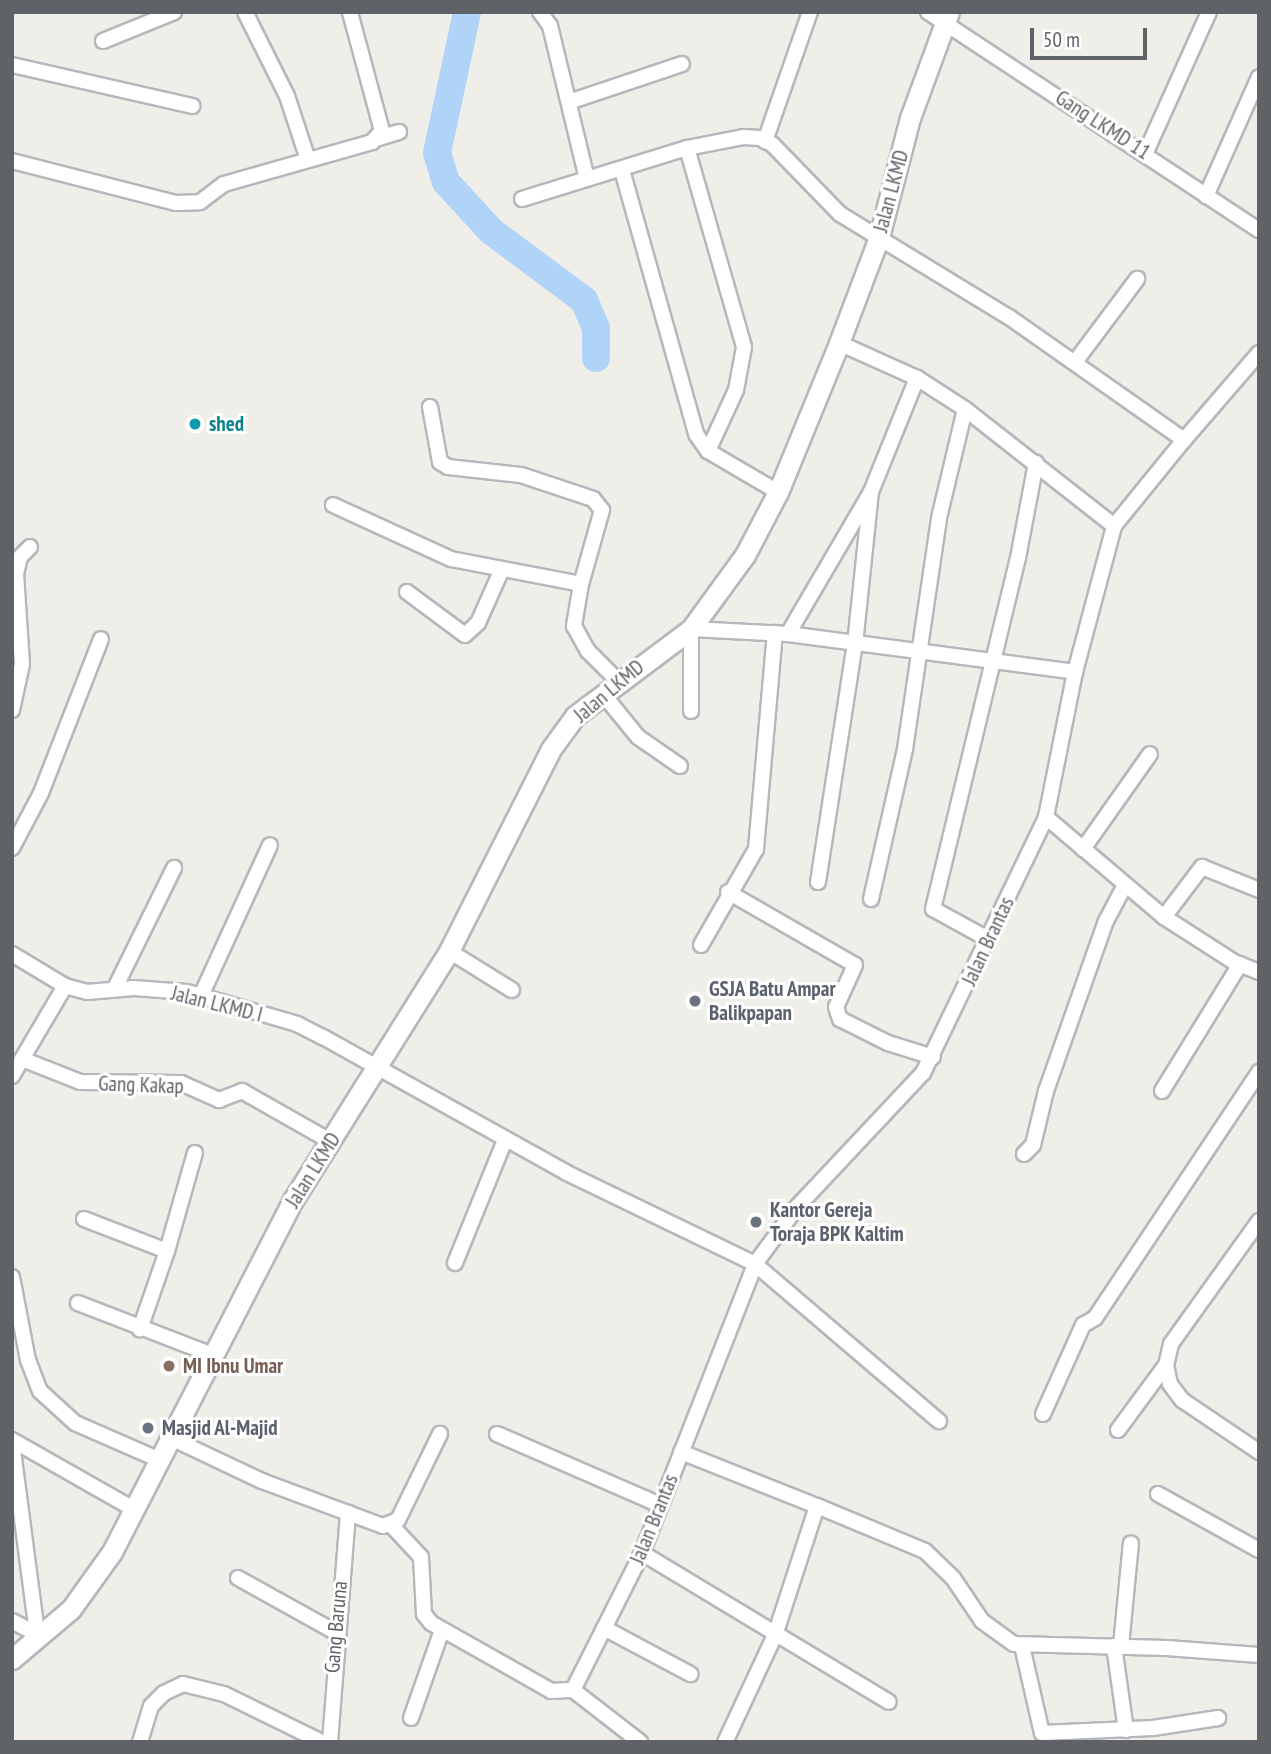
<!DOCTYPE html>
<style>
body{margin:0}
#map{position:relative;width:1271px;height:1754px;overflow:hidden;background:#f0eee8;font-family:"PT Sans Narrow",sans-serif}
div>[style]{position:absolute}
.river>*{height:28px;margin:-14px;padding:0 14px;transform-origin:14px;border-radius:14px;background:#b0d4f7}
.roads{filter:drop-shadow(2px 0 #b5b7bb) drop-shadow(-2px 0 #b5b7bb) drop-shadow(0 2px #b5b7bb) drop-shadow(0 -2px #b5b7bb)}
.minor>*{height:14px;margin:-7px;padding:0 7px;transform-origin:7px;border-radius:7px;background:#fff}
.tertiary>*{height:19px;margin:-9.5px;padding:0 9.5px;transform-origin:9.5px;border-radius:9.5px;background:#fff}
.dots>*{width:19px;height:19px;translate:-50% -50%;box-sizing:border-box;border:4px solid #fff;border-radius:50%}
span{translate:-50% -50%;white-space:nowrap;text-align:center;line-height:1.15;-webkit-text-stroke:6px #fff;paint-order:stroke}
.street-label{font-size:21px;color:#5f6266}
.culture-label{font-size:21px;color:#0d838f;font-weight:700}
.left{translate:0 -50%;text-align:left}
.worship-label{font-size:21px;color:#5b616d;font-weight:700}
.education-label{font-size:21px;color:#785e54;font-weight:700}
.frame{position:absolute;inset:0;border:14px solid #5f6266;pointer-events:none}
.scale{position:absolute;left:1030px;top:28px;width:117px;height:32px;box-sizing:border-box;border:4px solid #5f6266;border-top:0;padding-left:9px;font-size:21px;line-height:24px;white-space:nowrap;color:#5f6266;-webkit-text-stroke:5px #fff;paint-order:stroke}
</style>
<div id="map">
<div class="river">
<i style="left:467px;top:12px;width:144px;rotate:102deg"></i>
<i style="left:437px;top:153px;width:30px;rotate:73deg"></i>
<i style="left:446px;top:182px;width:67px;rotate:47.4deg"></i>
<i style="left:491px;top:231px;width:116px;rotate:36.6deg"></i>
<i style="left:584px;top:300px;width:30px;rotate:67deg"></i>
<i style="left:596px;top:328px;width:30px;rotate:90deg"></i>
</div>
<div class="roads">
<div class="minor">
<i style="left:245px;top:12px;width:94px;rotate:63.4deg"></i>
<i style="left:287px;top:96px;width:67px;rotate:71.8deg"></i>
<i style="left:540px;top:12px;width:17px;rotate:54deg"></i>
<i style="left:550px;top:26px;width:157px;rotate:76.4deg"></i>
<i style="left:928px;top:12px;width:396px;rotate:33.4deg"></i>
<i style="left:103px;top:41px;width:77px;rotate:-22.2deg"></i>
<i style="left:12px;top:65px;width:185px;rotate:12.8deg"></i>
<i style="left:569px;top:102px;width:119px;rotate:-18.6deg"></i>
<i style="left:379px;top:138px;width:21px;rotate:-17deg"></i>
<i style="left:765px;top:141px;width:137px;rotate:-70.8deg"></i>
<i style="left:687px;top:148px;width:207px;rotate:74deg"></i>
<i style="left:744px;top:347px;width:44px;rotate:100.5deg"></i>
<i style="left:736px;top:390px;width:67px;rotate:114.7deg"></i>
<i style="left:1146px;top:152px;width:154px;rotate:-65.8deg"></i>
<i style="left:12px;top:161px;width:169px;rotate:14.4deg"></i>
<i style="left:176px;top:203px;width:24px;rotate:-2deg"></i>
<i style="left:200px;top:202px;width:30px;rotate:-37deg"></i>
<i style="left:224px;top:184px;width:154px;rotate:-15.8deg"></i>
<i style="left:372px;top:142px;width:15px;rotate:-48deg"></i>
<i style="left:382px;top:131px;width:123px;rotate:-105.1deg"></i>
<i style="left:622px;top:170px;width:274px;rotate:74.3deg"></i>
<i style="left:696px;top:434px;width:21px;rotate:55deg"></i>
<i style="left:708px;top:451px;width:81px;rotate:30.4deg"></i>
<i style="left:1206px;top:196px;width:130px;rotate:-66deg"></i>
<i style="left:522px;top:199px;width:173px;rotate:-17.2deg"></i>
<i style="left:687px;top:148px;width:57px;rotate:-11.1deg"></i>
<i style="left:743px;top:137px;width:17px;rotate:3deg"></i>
<i style="left:760px;top:138px;width:13px;rotate:27deg"></i>
<i style="left:772px;top:144px;width:98px;rotate:45.8deg"></i>
<i style="left:840px;top:214px;width:198px;rotate:31.4deg"></i>
<i style="left:1009px;top:317px;width:214px;rotate:35.1deg"></i>
<i style="left:1184px;top:440px;width:115px;rotate:-49.2deg"></i>
<i style="left:839px;top:343px;width:85px;rotate:24.2deg"></i>
<i style="left:917px;top:378px;width:57px;rotate:32.9deg"></i>
<i style="left:965px;top:409px;width:189px;rotate:38.1deg"></i>
<i style="left:1075px;top:362px;width:104px;rotate:-53.2deg"></i>
<i style="left:430px;top:407px;width:56px;rotate:79.7deg"></i>
<i style="left:440px;top:462px;width:9px;rotate:32deg"></i>
<i style="left:448px;top:467px;width:73px;rotate:6.3deg"></i>
<i style="left:521px;top:475px;width:76px;rotate:18.4deg"></i>
<i style="left:593px;top:499px;width:14px;rotate:51deg"></i>
<i style="left:602px;top:510px;width:77px;rotate:105.8deg"></i>
<i style="left:333px;top:505px;width:130px;rotate:24.6deg"></i>
<i style="left:451px;top:559px;width:132px;rotate:10.9deg"></i>
<i style="left:581px;top:584px;width:43px;rotate:99.5deg"></i>
<i style="left:574px;top:626px;width:29px;rotate:61deg"></i>
<i style="left:588px;top:651px;width:44px;rotate:45deg"></i>
<i style="left:407px;top:592px;width:72px;rotate:36.6deg"></i>
<i style="left:465px;top:635px;width:18px;rotate:-43deg"></i>
<i style="left:478px;top:623px;width:59px;rotate:-66deg"></i>
<i style="left:788px;top:634px;width:164px;rotate:-59.7deg"></i>
<i style="left:871px;top:492px;width:123px;rotate:-68deg"></i>
<i style="left:603px;top:694px;width:55px;rotate:50.9deg"></i>
<i style="left:638px;top:737px;width:51px;rotate:34.6deg"></i>
<i style="left:12px;top:710px;width:47px;rotate:-77.7deg"></i>
<i style="left:22px;top:664px;width:90px;rotate:-93.8deg"></i>
<i style="left:16px;top:574px;width:17px;rotate:-77deg"></i>
<i style="left:20px;top:557px;width:14px;rotate:-45deg"></i>
<i style="left:691px;top:711px;width:82px;rotate:-90deg"></i>
<i style="left:691px;top:629px;width:97px;rotate:3deg"></i>
<i style="left:788px;top:634px;width:290px;rotate:7.5deg"></i>
<i style="left:1075px;top:672px;width:151px;rotate:-75deg"></i>
<i style="left:1114px;top:526px;width:111px;rotate:-50.9deg"></i>
<i style="left:1046px;top:817px;width:148px;rotate:-78.7deg"></i>
<i style="left:12px;top:848px;width:62px;rotate:-62.2deg"></i>
<i style="left:41px;top:793px;width:165px;rotate:-68.7deg"></i>
<i style="left:1083px;top:849px;width:116px;rotate:-54.8deg"></i>
<i style="left:818px;top:882px;width:241px;rotate:-81.2deg"></i>
<i style="left:855px;top:644px;width:153px;rotate:-84deg"></i>
<i style="left:728px;top:892px;width:146px;rotate:29.9deg"></i>
<i style="left:855px;top:965px;width:46px;rotate:114.3deg"></i>
<i style="left:836px;top:1007px;width:13px;rotate:72deg"></i>
<i style="left:840px;top:1019px;width:54px;rotate:26.6deg"></i>
<i style="left:888px;top:1043px;width:47px;rotate:17.3deg"></i>
<i style="left:871px;top:899px;width:154px;rotate:-77.2deg"></i>
<i style="left:905px;top:749px;width:233px;rotate:-81.6deg"></i>
<i style="left:939px;top:518px;width:112px;rotate:-76.6deg"></i>
<i style="left:1164px;top:917px;width:63px;rotate:-52.8deg"></i>
<i style="left:1202px;top:867px;width:61px;rotate:22deg"></i>
<i style="left:986px;top:938px;width:60px;rotate:-151.3deg"></i>
<i style="left:933px;top:909px;width:361px;rotate:-76.4deg"></i>
<i style="left:1018px;top:558px;width:97px;rotate:-79.3deg"></i>
<i style="left:701px;top:945px;width:111px;rotate:-60.2deg"></i>
<i style="left:756px;top:849px;width:217px;rotate:-85deg"></i>
<i style="left:449px;top:951px;width:74px;rotate:31.8deg"></i>
<i style="left:12px;top:954px;width:62px;rotate:31.1deg"></i>
<i style="left:65px;top:986px;width:23px;rotate:15deg"></i>
<i style="left:87px;top:992px;width:47px;rotate:-4.9deg"></i>
<i style="left:134px;top:988px;width:53px;rotate:4.3deg"></i>
<i style="left:187px;top:992px;width:115px;rotate:16.2deg"></i>
<i style="left:297px;top:1024px;width:29px;rotate:27deg"></i>
<i style="left:323px;top:1037px;width:279px;rotate:29.1deg"></i>
<i style="left:567px;top:1173px;width:209px;rotate:25.8deg"></i>
<i style="left:755px;top:1264px;width:242px;rotate:40.5deg"></i>
<i style="left:115px;top:988px;width:134px;rotate:-63.8deg"></i>
<i style="left:200px;top:998px;width:168px;rotate:-65.4deg"></i>
<i style="left:22px;top:1059px;width:62px;rotate:21.6deg"></i>
<i style="left:80px;top:1082px;width:101px;rotate:0.6deg"></i>
<i style="left:181px;top:1083px;width:42px;rotate:24.1deg"></i>
<i style="left:219px;top:1100px;width:25px;rotate:-21deg"></i>
<i style="left:242px;top:1091px;width:101px;rotate:29.6deg"></i>
<i style="left:12px;top:1076px;width:104px;rotate:-59.5deg"></i>
<i style="left:1162px;top:1091px;width:149px;rotate:-58.4deg"></i>
<i style="left:1024px;top:1154px;width:13px;rotate:-45deg"></i>
<i style="left:1033px;top:1145px;width:56px;rotate:-76.5deg"></i>
<i style="left:1046px;top:1091px;width:180px;rotate:-70.6deg"></i>
<i style="left:1106px;top:921px;width:41px;rotate:-62.2deg"></i>
<i style="left:84px;top:1219px;width:89px;rotate:21.1deg"></i>
<i style="left:167px;top:1251px;width:83px;rotate:109.1deg"></i>
<i style="left:1259px;top:1221px;width:151px;rotate:125.6deg"></i>
<i style="left:1171px;top:1344px;width:22px;rotate:103deg"></i>
<i style="left:1166px;top:1365px;width:19px;rotate:78deg"></i>
<i style="left:1170px;top:1384px;width:20px;rotate:53deg"></i>
<i style="left:1182px;top:1400px;width:93px;rotate:34deg"></i>
<i style="left:167px;top:1251px;width:102px;rotate:-74.1deg"></i>
<i style="left:455px;top:1263px;width:133px;rotate:-67.9deg"></i>
<i style="left:12px;top:1277px;width:85px;rotate:79.1deg"></i>
<i style="left:28px;top:1360px;width:33px;rotate:69deg"></i>
<i style="left:40px;top:1391px;width:47px;rotate:42.4deg"></i>
<i style="left:75px;top:1423px;width:95px;rotate:23.6deg"></i>
<i style="left:78px;top:1303px;width:147px;rotate:21.1deg"></i>
<i style="left:1043px;top:1414px;width:98px;rotate:-65.8deg"></i>
<i style="left:1083px;top:1325px;width:14px;rotate:-30deg"></i>
<i style="left:1095px;top:1318px;width:296px;rotate:-56.3deg"></i>
<i style="left:1118px;top:1430px;width:81px;rotate:-53.6deg"></i>
<i style="left:497px;top:1434px;width:178px;rotate:23.5deg"></i>
<i style="left:173px;top:1439px;width:98px;rotate:25.3deg"></i>
<i style="left:262px;top:1481px;width:129px;rotate:20.4deg"></i>
<i style="left:383px;top:1526px;width:16px;rotate:-22deg"></i>
<i style="left:398px;top:1520px;width:96px;rotate:-64deg"></i>
<i style="left:12px;top:1440px;width:142px;rotate:29.6deg"></i>
<i style="left:12px;top:1443px;width:193px;rotate:82.5deg"></i>
<i style="left:681px;top:1452px;width:146px;rotate:21.7deg"></i>
<i style="left:817px;top:1506px;width:136px;rotate:108deg"></i>
<i style="left:775px;top:1635px;width:118px;rotate:115deg"></i>
<i style="left:1158px;top:1494px;width:115px;rotate:29deg"></i>
<i style="left:817px;top:1506px;width:117px;rotate:22.6deg"></i>
<i style="left:925px;top:1551px;width:39px;rotate:44deg"></i>
<i style="left:953px;top:1578px;width:52px;rotate:56deg"></i>
<i style="left:982px;top:1621px;width:39px;rotate:36deg"></i>
<i style="left:1014px;top:1644px;width:153px;rotate:1.5deg"></i>
<i style="left:1167px;top:1648px;width:92px;rotate:4.4deg"></i>
<i style="left:392px;top:1526px;width:42px;rotate:46.9deg"></i>
<i style="left:421px;top:1557px;width:57px;rotate:87deg"></i>
<i style="left:424px;top:1614px;width:11px;rotate:52deg"></i>
<i style="left:431px;top:1623px;width:138px;rotate:29.5deg"></i>
<i style="left:551px;top:1691px;width:22px;rotate:-3deg"></i>
<i style="left:642px;top:1553px;width:288px;rotate:31.1deg"></i>
<i style="left:238px;top:1578px;width:111px;rotate:29.1deg"></i>
<i style="left:12px;top:1621px;width:34px;rotate:28deg"></i>
<i style="left:604px;top:1628px;width:98px;rotate:28.1deg"></i>
<i style="left:1022px;top:1646px;width:89px;rotate:77.1deg"></i>
<i style="left:1042px;top:1733px;width:111px;rotate:-2.6deg"></i>
<i style="left:1153px;top:1728px;width:66px;rotate:-8.7deg"></i>
<i style="left:1114px;top:1646px;width:85px;rotate:81.9deg"></i>
<i style="left:1121px;top:1646px;width:103px;rotate:-84.5deg"></i>
<i style="left:573px;top:1690px;width:153px;rotate:-63.3deg"></i>
<i style="left:642px;top:1553px;width:310px;rotate:-68.6deg"></i>
<i style="left:755px;top:1264px;width:71px;rotate:-53.6deg"></i>
<i style="left:797px;top:1207px;width:184px;rotate:-46.8deg"></i>
<i style="left:923px;top:1073px;width:284px;rotate:-64.3deg"></i>
<i style="left:1046px;top:817px;width:155px;rotate:40.3deg"></i>
<i style="left:1164px;top:917px;width:83px;rotate:32.7deg"></i>
<i style="left:1234px;top:962px;width:27px;rotate:22deg"></i>
<i style="left:573px;top:1690px;width:85px;rotate:37.8deg"></i>
<i style="left:411px;top:1718px;width:93px;rotate:-70.6deg"></i>
<i style="left:140px;top:1742px;width:38px;rotate:-73deg"></i>
<i style="left:151px;top:1706px;width:18px;rotate:-45deg"></i>
<i style="left:164px;top:1693px;width:21px;rotate:-25deg"></i>
<i style="left:183px;top:1684px;width:42px;rotate:13.7deg"></i>
<i style="left:224px;top:1694px;width:109px;rotate:26.1deg"></i>
<i style="left:330px;top:1742px;width:230px;rotate:-85.5deg"></i>
</div>
<div class="tertiary">
<i style="left:12px;top:1659px;width:77px;rotate:-40.3deg"></i>
<i style="left:71px;top:1609px;width:70px;rotate:-54.3deg"></i>
<i style="left:112px;top:1552px;width:396px;rotate:-62.8deg"></i>
<i style="left:293px;top:1200px;width:294px;rotate:-57.9deg"></i>
<i style="left:449px;top:951px;width:226px;rotate:-63.2deg"></i>
<i style="left:551px;top:749px;width:41px;rotate:-54deg"></i>
<i style="left:575px;top:716px;width:145px;rotate:-36.9deg"></i>
<i style="left:691px;top:629px;width:92px;rotate:-53.9deg"></i>
<i style="left:745px;top:555px;width:71px;rotate:-62.4deg"></i>
<i style="left:778px;top:492px;width:161px;rotate:-67.7deg"></i>
<i style="left:839px;top:343px;width:113px;rotate:-69.3deg"></i>
<i style="left:879px;top:237px;width:123px;rotate:-75.4deg"></i>
<i style="left:910px;top:118px;width:113px;rotate:-69.8deg"></i>
</div>
</div>
<div class="dots">
<i style="left:195px;top:424px;background:#0f9aa8"></i>
<i style="left:695px;top:1001px;background:#6b7280"></i>
<i style="left:756px;top:1222px;background:#6b7280"></i>
<i style="left:169px;top:1366px;background:#8d6e63"></i>
<i style="left:148px;top:1428px;background:#6b7280"></i>
</div>
<div class="street-label">
<span style="left:1103px;top:125px;rotate:33deg">Gang LKMD 11</span>
<span style="left:891px;top:191px;rotate:-75deg">Jalan LKMD</span>
<span style="left:609px;top:691px;rotate:-40deg">Jalan LKMD</span>
<span style="left:988px;top:941px;rotate:-65deg">Jalan Brantas</span>
<span style="left:217px;top:1004px;rotate:14deg">Jalan LKMD I</span>
<span style="left:141px;top:1085px;rotate:2deg">Gang Kakap</span>
<span style="left:313px;top:1170px;rotate:-58deg">Jalan LKMD</span>
<span style="left:654px;top:1519px;rotate:-68deg">Jalan Brantas</span>
<span style="left:336px;top:1627px;rotate:-85deg">Gang Baruna</span>
</div>
<div class="culture-label">
<span class="left" style="left:209px;top:424px">shed</span>
</div>
<div class="worship-label">
<span class="left" style="left:709px;top:1001px">GSJA Batu Ampar<br>Balikpapan</span>
<span class="left" style="left:770px;top:1222px">Kantor Gereja<br>Toraja BPK Kaltim</span>
<span class="left" style="left:162px;top:1428px">Masjid Al-Majid</span>
</div>
<div class="education-label">
<span class="left" style="left:183px;top:1366px">MI Ibnu Umar</span>
</div>
<div class="frame"></div>
<div class="scale">50 m</div>
</div>
